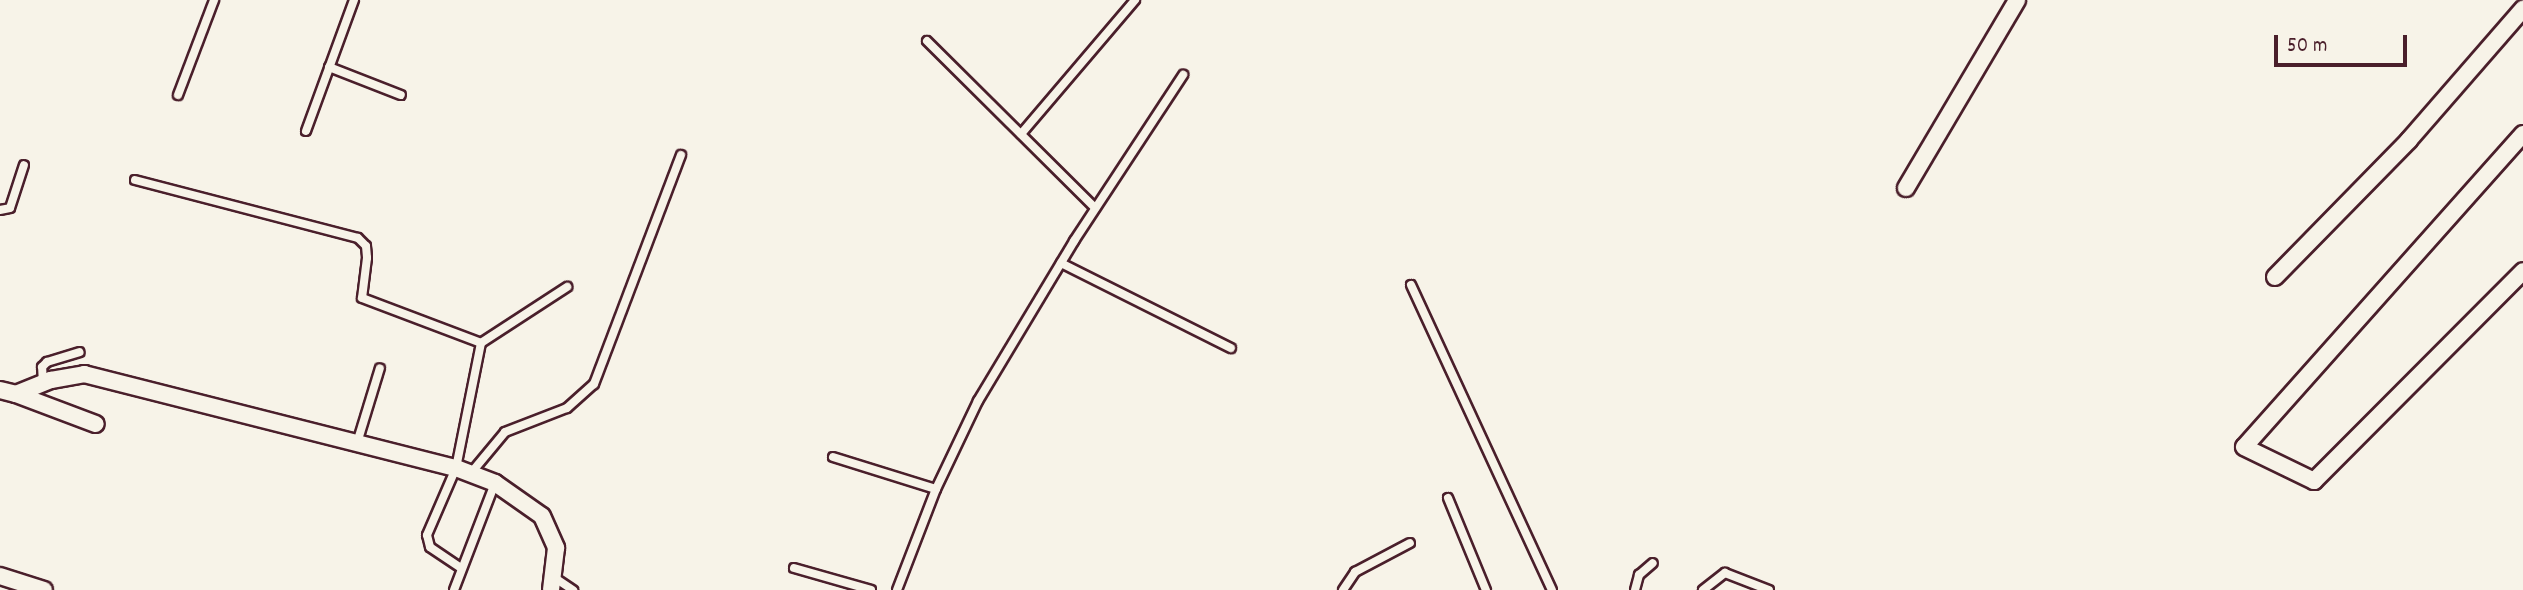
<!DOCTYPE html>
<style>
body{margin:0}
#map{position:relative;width:2523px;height:590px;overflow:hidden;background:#f7f3e8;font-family:Dekko,sans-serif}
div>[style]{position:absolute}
.roads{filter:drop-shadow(2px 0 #4a1f2b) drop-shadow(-2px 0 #4a1f2b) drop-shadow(0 2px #4a1f2b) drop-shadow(0 -2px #4a1f2b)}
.lane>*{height:8px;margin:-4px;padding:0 4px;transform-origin:4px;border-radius:4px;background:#f7f3e8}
.street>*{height:16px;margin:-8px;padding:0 8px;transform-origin:8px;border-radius:8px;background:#f7f3e8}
span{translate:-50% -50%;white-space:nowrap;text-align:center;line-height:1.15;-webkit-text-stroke:6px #f7f3e8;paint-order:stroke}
.scale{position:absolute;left:2274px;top:35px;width:133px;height:32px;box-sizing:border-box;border:4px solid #4a1f2b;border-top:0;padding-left:9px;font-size:21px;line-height:24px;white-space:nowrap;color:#4a1f2b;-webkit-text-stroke:5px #f7f3e8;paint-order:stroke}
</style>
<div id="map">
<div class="roads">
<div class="lane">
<i style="left:927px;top:41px;width:237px;rotate:44.8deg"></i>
<i style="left:329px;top:67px;width:77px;rotate:21.3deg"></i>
<i style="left:178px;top:95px;width:102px;rotate:-69.2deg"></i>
<i style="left:306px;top:131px;width:140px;rotate:-69.9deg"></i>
<i style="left:1021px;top:134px;width:176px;rotate:-49.6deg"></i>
<i style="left:135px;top:180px;width:230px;rotate:14.6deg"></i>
<i style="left:358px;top:238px;width:11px;rotate:45deg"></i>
<i style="left:366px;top:246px;width:12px;rotate:85deg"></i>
<i style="left:367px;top:258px;width:40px;rotate:97.1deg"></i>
<i style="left:362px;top:298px;width:127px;rotate:20.7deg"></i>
<i style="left:0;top:210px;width:10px;rotate:-11deg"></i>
<i style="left:10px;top:208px;width:45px;rotate:-72deg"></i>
<i style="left:1061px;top:263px;width:190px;rotate:26.6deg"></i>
<i style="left:1411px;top:285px;width:336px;rotate:65.2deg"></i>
<i style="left:43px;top:384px;width:17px;rotate:-93deg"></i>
<i style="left:42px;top:367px;width:7px;rotate:-45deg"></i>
<i style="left:47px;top:362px;width:34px;rotate:-17deg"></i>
<i style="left:357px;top:443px;width:78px;rotate:-73deg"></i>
<i style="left:833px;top:457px;width:108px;rotate:17.3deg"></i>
<i style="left:471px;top:473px;width:53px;rotate:-50.3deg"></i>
<i style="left:505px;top:432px;width:66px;rotate:-21.2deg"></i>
<i style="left:567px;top:408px;width:36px;rotate:-42deg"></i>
<i style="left:594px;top:384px;width:245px;rotate:-69.2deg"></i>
<i style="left:1448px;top:498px;width:100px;rotate:67.6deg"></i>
<i style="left:461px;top:568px;width:37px;rotate:-146deg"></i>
<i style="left:430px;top:547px;width:12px;rotate:-104deg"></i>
<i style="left:427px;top:535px;width:73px;rotate:-66.6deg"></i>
<i style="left:456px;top:468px;width:127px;rotate:-78.7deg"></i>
<i style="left:481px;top:343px;width:103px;rotate:-33.1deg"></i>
<i style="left:794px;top:568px;width:80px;rotate:15.9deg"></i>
<i style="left:555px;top:578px;width:22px;rotate:34deg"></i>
<i style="left:454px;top:590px;width:115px;rotate:-69deg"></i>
<i style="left:897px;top:590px;width:108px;rotate:-68.9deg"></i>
<i style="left:936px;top:489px;width:98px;rotate:-64.5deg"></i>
<i style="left:978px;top:401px;width:187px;rotate:-59deg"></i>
<i style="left:1074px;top:241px;width:199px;rotate:-56.7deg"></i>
<i style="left:1343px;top:590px;width:22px;rotate:-56deg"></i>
<i style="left:1355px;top:572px;width:62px;rotate:-27.8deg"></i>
<i style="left:1635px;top:590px;width:16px;rotate:-75deg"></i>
<i style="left:1639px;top:575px;width:18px;rotate:-41deg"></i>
<i style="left:1703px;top:590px;width:28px;rotate:-38deg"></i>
<i style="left:1725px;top:573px;width:47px;rotate:21.1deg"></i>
</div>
<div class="street">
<i style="left:2523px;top:134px;width:419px;rotate:131.7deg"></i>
<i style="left:2244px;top:447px;width:78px;rotate:25.9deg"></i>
<i style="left:2314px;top:481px;width:296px;rotate:-45.1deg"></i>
<i style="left:1906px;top:188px;width:218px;rotate:-59.4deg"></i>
<i style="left:2275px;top:277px;width:192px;rotate:-45.6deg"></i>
<i style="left:2409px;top:140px;width:174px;rotate:-49deg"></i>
<i style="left:0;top:390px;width:16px;rotate:14deg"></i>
<i style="left:16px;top:394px;width:38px;rotate:-22deg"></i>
<i style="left:51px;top:380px;width:34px;rotate:-10deg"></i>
<i style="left:84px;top:374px;width:384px;rotate:14.2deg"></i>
<i style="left:456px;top:468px;width:42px;rotate:21deg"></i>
<i style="left:495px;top:483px;width:57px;rotate:35.1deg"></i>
<i style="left:542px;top:516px;width:35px;rotate:66deg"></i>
<i style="left:556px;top:548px;width:42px;rotate:96.8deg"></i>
<i style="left:16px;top:394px;width:85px;rotate:20.6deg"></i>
<i style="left:0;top:576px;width:46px;rotate:17.7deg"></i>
</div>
</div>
<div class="scale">50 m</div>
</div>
